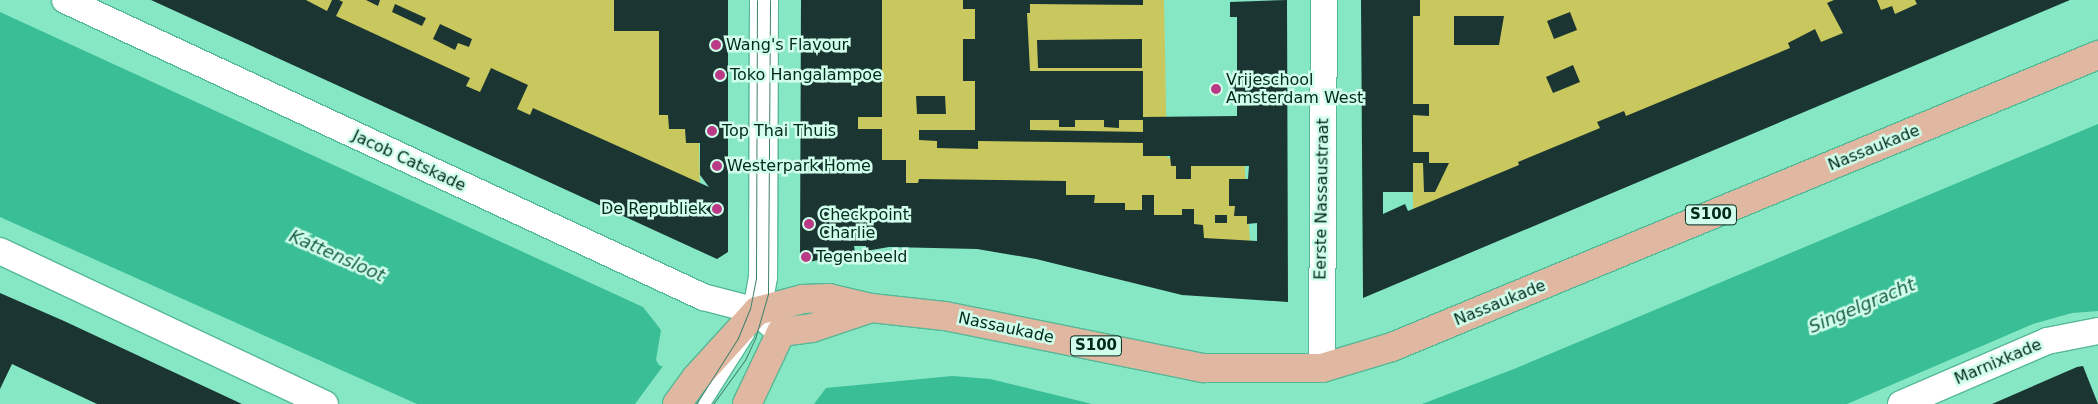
<!DOCTYPE html>
<style>
body{margin:0}
#map{position:relative;width:2098px;height:404px;overflow:hidden;background:#86e7c4;font-family:"DejaVu Sans",sans-serif}
div>[style]{position:absolute}
.green>*{inset:0;background:#c9c85e}
.water>*{inset:0;background:#39be96}
.pier>*{inset:0;background:#86e7c4}
.building>*{inset:0;background:#1b3533}
.roads{filter:drop-shadow(1px 0 #55b896) drop-shadow(-1px 0 #55b896) drop-shadow(0 1px #55b896) drop-shadow(0 -1px #55b896)}
.service>*{height:12px;margin:-6px;padding:0 6px;transform-origin:6px;border-radius:6px;background:#fff}
.minor>*{height:26px;margin:-13px;padding:0 13px;transform-origin:13px;border-radius:13px;background:#fff}
.tertiary>*{height:28px;margin:-14px;padding:0 14px;transform-origin:14px;border-radius:14px;background:#fff}
.primary>*{height:28px;margin:-14px;padding:0 14px;transform-origin:14px;border-radius:14px;background:#e0b7a1}
.tram>*{height:1px;margin:-0.5px;padding:0 0.5px;transform-origin:0.5px;border-radius:0.5px;background:#3e8169}
.dots>*{width:14px;height:14px;translate:-50% -50%;box-sizing:border-box;border:2px solid #d0feeb;border-radius:50%}
span{translate:-50% -50%;white-space:nowrap;text-align:center;line-height:1.15;-webkit-text-stroke:5px #d0feeb;paint-order:stroke}
.shield-label span{padding:1px 4px;background:#d0feeb;border:1px solid;border-radius:4px;-webkit-text-stroke-width:0}
.shield-label{font-size:15px;color:#00291c;font-weight:700}
.poi-label{font-size:16px;color:#00291c}
.left{translate:0 -50%;text-align:left}
.right{translate:-100% -50%;text-align:right}
.street-label{font-size:16px;color:#00291c}
.water-label{font-size:18px;color:#1a5f49;font-style:italic}
</style>
<div id="map">
<div class="green">
<i style="clip-path:polygon(262px 0,696px 0,700px 192px)"></i>
<i style="clip-path:polygon(831px 0,1164px 0,1167px 158px,1244px 159px,1253px 283px,832px 229px)"></i>
<i style="clip-path:polygon(1405px 0,1944px 0,1414px 228px)"></i>
</div>
<div class="water">
<i style="clip-path:polygon(0 12px,643px 307px,661px 330px,656px 360px,659px 365px,756px 404px,417px 404px,0 217px)"></i>
<i style="clip-path:polygon(2098px 124px,2098px 311px,2072px 313px,2033px 324px,1847px 404px,1422px 404px,1514px 369px)"></i>
<i style="clip-path:polygon(952px 376px,990px 379px,1092px 404px,814px 404px,826px 388px)"></i>
</div>
<div class="pier">
<i style="clip-path:polygon(663px 366px,758px 404px,635px 404px)"></i>
</div>
<div class="building">
<i style="clip-path:polygon(151px 0,306px 0,327px 11px,332px 0,339px 0,343px 2px,336px 16px,470px 78px,466px 86px,480px 92px,491px 68px,528px 85px,517px 109px,530px 115px,533px 108px,709px 187px,700px 175px,700px 143px,686px 143px,685px 129px,669px 129px,668px 115px,659px 115px,659px 31px,614px 31px,614px 0,728px 0,728px 252px,717px 259px)"></i>
<i style="clip-path:polygon(366px 0,380px 0,378px 6px)"></i>
<i style="clip-path:polygon(evenodd,801px 0,882px 0,882px 117px,858px 117px,858px 129px,882px 129px,882px 160px,906px 160px,906px 183px,918px 183px,919px 179px,1066px 181px,1066px 195px,1095px 195px,1094px 203px,1125px 203px,1125px 210px,1142px 210px,1142px 195px,1154px 195px,1154px 215px,1182px 215px,1182px 209px,1194px 209px,1194px 224px,1203px 225px,1204px 238px,1257px 241px,1257px 223px,1247px 224px,1247px 216px,1234px 216px,1235px 206px,1229px 206px,1229px 179px,1248px 179px,1249px 166px,1191px 166px,1191px 179px,1176px 179px,1176px 166px,1171px 166px,1170px 156px,1143px 156px,1143px 143px,978px 141px,978px 149px,937px 148px,937px 141px,919px 140px,919px 130px,975px 130px,975px 81px,963px 81px,963px 39px,975px 39px,975px 9px,963px 9px,963px 0,1143px 0,1143px 5px,1030px 4px,1030px 13px,1027px 13px,1030px 71px,1143px 71px,1143px 117px,1237px 116px,1237px 96px,1230px 96px,1230px 80px,1237px 81px,1237px 17px,1230px 17px,1230px 2px,1287px 0,1288px 302px,1182px 295px,1036px 259px,977px 249px,889px 247px,866px 251px,866px 246px,854px 246px,855px 252px,809px 262px,800px 255px,801px 0,1030px 120px,1059px 120px,1059px 127px,1075px 127px,1075px 120px,1104px 120px,1104px 127px,1119px 128px,1119px 120px,1143px 120px,1143px 132px,1030px 130px,1030px 120px)"></i>
<i style="clip-path:polygon(1361px 0,1420px 0,1420px 16px,1413px 16px,1413px 104px,1429px 104px,1429px 116px,1413px 115px,1413px 152px,1429px 152px,1429px 163px,1449px 163px,1435px 192px,1424px 192px,1423px 163px,1413px 163px,1413px 192px,1383px 192px,1383px 214px,1405px 204px,1408px 211px,1519px 165px,1518px 162px,1600px 128px,1597px 122px,1624px 111px,1626px 116px,1790px 48px,1788px 43px,1815px 29px,1821px 42px,1843px 33px,1827px 3px,1834px 0,1877px 0,1881px 10px,1892px 6px,1895px 14px,1917px 4px,1915px 0,2070px 0,1363px 298px)"></i>
<i style="clip-path:polygon(395px 4px,426px 18px,422px 26px,392px 12px)"></i>
<i style="clip-path:polygon(1570px 12px,1577px 30px,1554px 39px,1547px 21px)"></i>
<i style="clip-path:polygon(1454px 16px,1504px 16px,1499px 45px,1454px 45px)"></i>
<i style="clip-path:polygon(440px 24px,472px 39px,469px 47px,458px 43px,455px 50px,433px 39px)"></i>
<i style="clip-path:polygon(1142px 39px,1142px 68px,1038px 68px,1037px 40px)"></i>
<i style="clip-path:polygon(1573px 65px,1580px 82px,1553px 93px,1546px 77px)"></i>
<i style="clip-path:polygon(916px 96px,945px 96px,946px 114px,917px 114px)"></i>
<i style="clip-path:polygon(1215px 215px,1227px 215px,1227px 223px,1215px 223px)"></i>
<i style="clip-path:polygon(0 293px,64px 321px,242px 404px,97px 404px,12px 364px,0 389px)"></i>
<i style="clip-path:polygon(2083px 366px,2098px 404px,1992px 404px,2077px 367px)"></i>
</div>
<div class="roads">
<div class="service">
<i style="left:704px;top:404px;width:82px;rotate:-57.5deg"></i>
</div>
<div class="minor">
<i style="left:65px;top:0;width:704px;rotate:24.96deg"></i>
<i style="left:703px;top:297px;width:56px;rotate:14.5deg"></i>
<i style="left:0;top:251px;width:359px;rotate:25.2deg"></i>
<i style="left:1322px;top:368px;width:368px;rotate:-89.7deg"></i>
<i style="left:1901px;top:404px;width:159px;rotate:-23.3deg"></i>
<i style="left:2047px;top:341px;width:52px;rotate:-11.1deg"></i>
</div>
<div class="tertiary">
<i style="left:764px;top:0;width:277px;rotate:90.2deg"></i>
<i style="left:763px;top:277px;width:35px;rotate:100deg"></i>
<i style="left:757px;top:311px;width:32px;rotate:41deg"></i>
</div>
<div class="primary">
<i style="left:677px;top:404px;width:32px;rotate:-54deg"></i>
<i style="left:696px;top:378px;width:91px;rotate:-47.7deg"></i>
<i style="left:757px;top:311px;width:48px;rotate:-14.6deg"></i>
<i style="left:803px;top:299px;width:26px;rotate:-2deg"></i>
<i style="left:829px;top:298px;width:43px;rotate:13.4deg"></i>
<i style="left:871px;top:308px;width:74px;rotate:6.2deg"></i>
<i style="left:945px;top:316px;width:264px;rotate:11.4deg"></i>
<i style="left:1204px;top:368px;width:118px"></i>
<i style="left:1322px;top:368px;width:73px;rotate:-16.7deg"></i>
<i style="left:1392px;top:347px;width:764px;rotate:-22.47deg"></i>
<i style="left:747px;top:404px;width:80px;rotate:-64.7deg"></i>
<i style="left:781px;top:332px;width:31px;rotate:-7deg"></i>
<i style="left:812px;top:328px;width:62px;rotate:-18.7deg"></i>
</div>
</div>
<div class="tram">
<i style="left:696px;top:404px;width:78px;rotate:-57.5deg"></i>
<i style="left:738px;top:338px;width:31px;rotate:-68deg"></i>
<i style="left:750px;top:309px;width:31px;rotate:-79deg"></i>
<i style="left:756px;top:279px;width:279px;rotate:-89.8deg"></i>
<i style="left:713px;top:404px;width:54px;rotate:-54deg"></i>
<i style="left:745px;top:360px;width:23px;rotate:-65deg"></i>
<i style="left:755px;top:339px;width:47px;rotate:-73.9deg"></i>
<i style="left:768px;top:294px;width:294px;rotate:-89.6deg"></i>
</div>
<div class="dots">
<i style="left:716px;top:45px;background:#ba3a85"></i>
<i style="left:720px;top:75px;background:#ba3a85"></i>
<i style="left:1216px;top:89px;background:#ba3a85"></i>
<i style="left:712px;top:131px;background:#ba3a85"></i>
<i style="left:717px;top:166px;background:#ba3a85"></i>
<i style="left:717px;top:209px;background:#ba3a85"></i>
<i style="left:809px;top:224px;background:#ba3a85"></i>
<i style="left:806px;top:257px;background:#ba3a85"></i>
</div>
<div class="shield-label">
<span style="left:1711px;top:215px">S100</span>
<span style="left:1096px;top:346px">S100</span>
</div>
<div class="poi-label">
<span class="left" style="left:726px;top:45px">Wang's Flavour</span>
<span class="left" style="left:730px;top:75px">Toko Hangalampoe</span>
<span class="left" style="left:1226px;top:89px">Vrijeschool<br>Amsterdam West</span>
<span class="left" style="left:722px;top:131px">Top Thai Thuis</span>
<span class="left" style="left:727px;top:166px">Westerpark Home</span>
<span class="right" style="left:707px;top:209px">De Republiek</span>
<span class="left" style="left:819px;top:224px">Checkpoint<br>Charlie</span>
<span class="left" style="left:816px;top:257px">Tegenbeeld</span>
</div>
<div class="street-label">
<span style="left:1874px;top:148px;rotate:-22deg">Nassaukade</span>
<span style="left:409px;top:161px;rotate:25deg">Jacob Catskade</span>
<span style="left:1322px;top:199px;rotate:-89deg">Eerste Nassaustraat</span>
<span style="left:1500px;top:303px;rotate:-22deg">Nassaukade</span>
<span style="left:1006px;top:328px;rotate:12deg">Nassaukade</span>
<span style="left:1998px;top:362px;rotate:-23deg">Marnixkade</span>
</div>
<div class="water-label">
<span style="left:337px;top:256px;rotate:24deg">Kattensloot</span>
<span style="left:1862px;top:306px;rotate:-23deg">Singelgracht</span>
</div>
</div>
